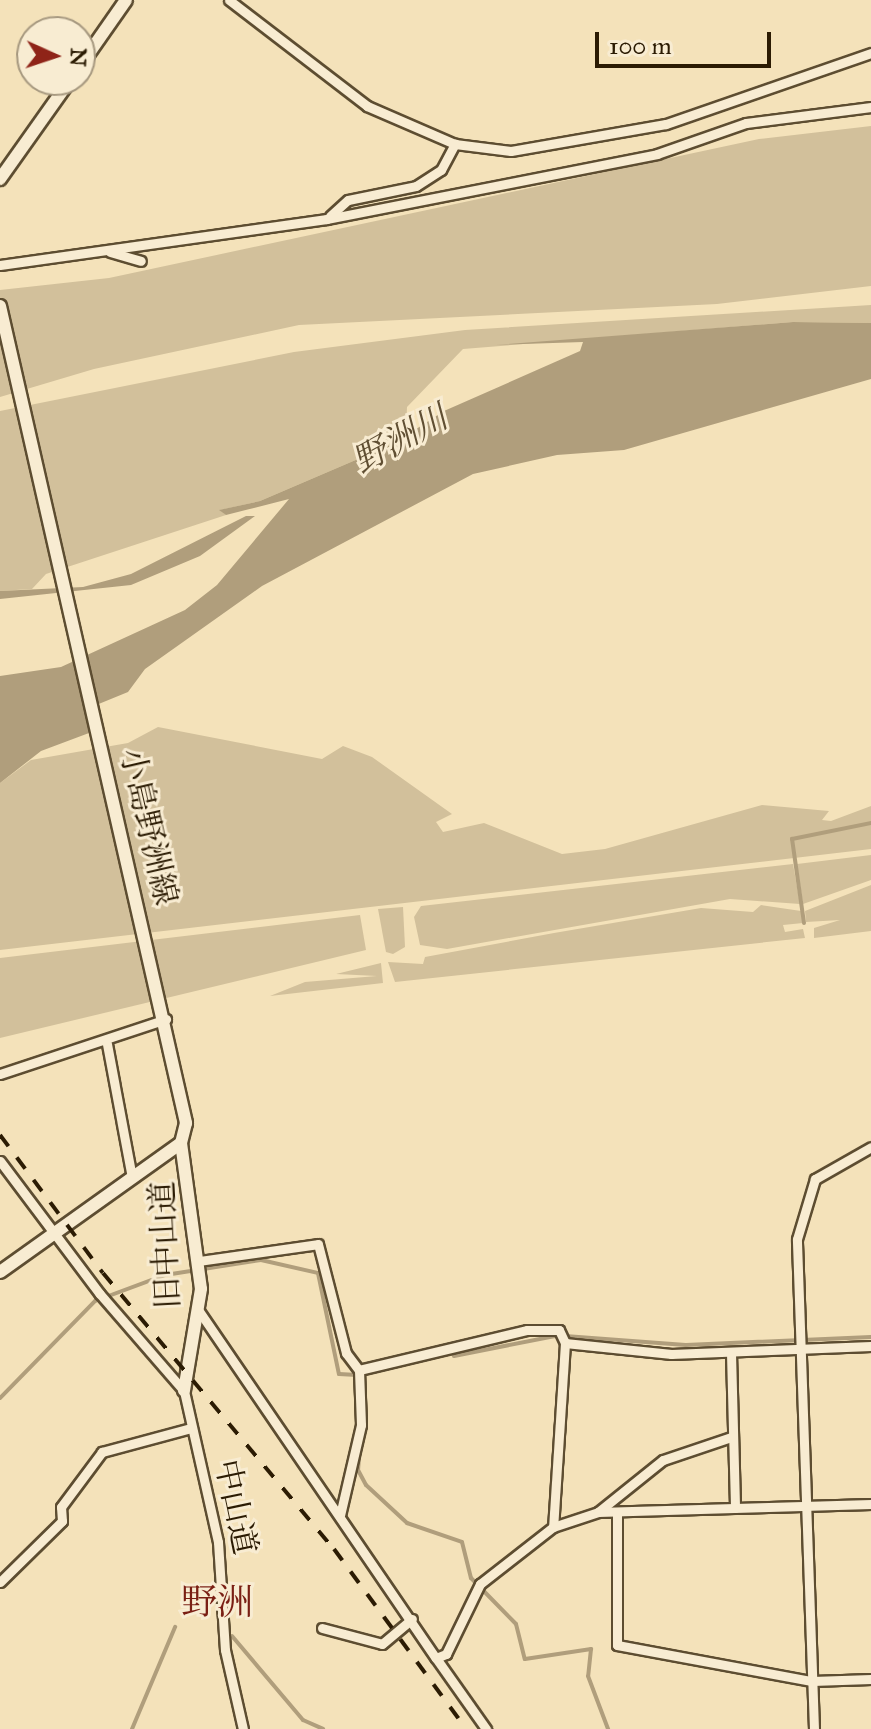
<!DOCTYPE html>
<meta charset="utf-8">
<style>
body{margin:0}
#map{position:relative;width:871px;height:1729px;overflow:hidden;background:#f4e2ba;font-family:"IM FELL Great Primer","Noto Serif JP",serif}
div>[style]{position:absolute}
.green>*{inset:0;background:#d2c09b}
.water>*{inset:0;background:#b09e7c}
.stream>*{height:4px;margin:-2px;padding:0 2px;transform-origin:2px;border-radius:2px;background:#b09e7c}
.roads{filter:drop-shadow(2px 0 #5d4d31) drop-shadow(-2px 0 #5d4d31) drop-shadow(0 2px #5d4d31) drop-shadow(0 -2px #5d4d31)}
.street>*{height:9px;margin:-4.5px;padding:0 4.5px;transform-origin:4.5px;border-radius:4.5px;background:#f8ecd2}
.secondary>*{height:12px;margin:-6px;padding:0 6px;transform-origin:6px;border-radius:6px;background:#f8ecd2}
.rail>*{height:4px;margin-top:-2px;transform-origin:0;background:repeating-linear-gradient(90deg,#2b1b03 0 14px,transparent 0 28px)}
span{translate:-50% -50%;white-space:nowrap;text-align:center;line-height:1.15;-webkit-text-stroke:6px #f8ecd2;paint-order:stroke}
.street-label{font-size:32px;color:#2b1b03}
.water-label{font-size:34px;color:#604f33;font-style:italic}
.quarter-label{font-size:36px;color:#7a1f14}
.north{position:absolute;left:16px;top:16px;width:80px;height:80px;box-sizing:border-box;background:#f8ecd2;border:2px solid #a6987f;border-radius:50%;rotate:93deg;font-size:22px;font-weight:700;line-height:32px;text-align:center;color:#2b1b03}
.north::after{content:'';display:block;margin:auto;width:28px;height:36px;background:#8f2418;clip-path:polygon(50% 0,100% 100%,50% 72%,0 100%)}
.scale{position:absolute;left:595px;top:32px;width:176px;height:36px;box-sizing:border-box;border:4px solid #2b1b03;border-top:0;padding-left:10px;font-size:24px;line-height:28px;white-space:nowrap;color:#2b1b03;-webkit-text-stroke:6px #f8ecd2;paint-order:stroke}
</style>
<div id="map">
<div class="green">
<i style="clip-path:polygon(871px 126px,871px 286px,717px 304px,299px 325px,94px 369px,0 397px,0 290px,109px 278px,759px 139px)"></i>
<i style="clip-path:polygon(871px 305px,871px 323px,793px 322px,463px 349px,407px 407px,406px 431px,393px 444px,260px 501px,220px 510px,226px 515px,46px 574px,32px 589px,0 591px,0 411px,294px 352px,465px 330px)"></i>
<i style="clip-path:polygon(158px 727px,322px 759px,343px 746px,372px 757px,452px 814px,436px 822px,443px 832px,484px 823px,562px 854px,605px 849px,762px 805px,829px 811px,822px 820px,831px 821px,871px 806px,871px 849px,0 950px,0 783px,31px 760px,128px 743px)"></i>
<i style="clip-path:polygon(871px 855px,871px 880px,803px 904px,797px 864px)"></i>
<i style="clip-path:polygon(793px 864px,800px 904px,730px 899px,447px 949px,420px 945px,414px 917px,421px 906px)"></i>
<i style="clip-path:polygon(871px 885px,871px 931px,814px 938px,814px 928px,840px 920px,806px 922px,805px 911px)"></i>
<i style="clip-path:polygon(761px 905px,801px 911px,803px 923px,783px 925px,785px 932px,803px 929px,805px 938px,395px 982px,388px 962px,423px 964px,425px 957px,554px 933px,701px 908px,753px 912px)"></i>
<i style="clip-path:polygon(403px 907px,405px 947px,393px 954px,386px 952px,378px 909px)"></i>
<i style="clip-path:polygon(360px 915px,366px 950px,0 1038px,0 958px)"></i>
<i style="clip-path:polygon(381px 963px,383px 983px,270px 996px,305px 982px,377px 976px,336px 974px)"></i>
</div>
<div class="water">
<i style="clip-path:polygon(793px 322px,871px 323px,871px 379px,624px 450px,557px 455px,473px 474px,262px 586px,145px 669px,128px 692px,84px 710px,89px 733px,41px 751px,0 783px,0 676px,61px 667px,185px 610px,217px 585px,289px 499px,226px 515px,219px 510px,260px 501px,393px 444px,444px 411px,580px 351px,583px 342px,496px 345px)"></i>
<i style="clip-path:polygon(246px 516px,255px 516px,200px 556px,131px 585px,0 599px,0 591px,83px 587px,131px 574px)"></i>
</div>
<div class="stream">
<i style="left:804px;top:923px;width:85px;rotate:-98.1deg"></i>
<i style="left:792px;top:839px;width:81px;rotate:-11.4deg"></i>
<i style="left:565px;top:1336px;width:121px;rotate:4.3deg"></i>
<i style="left:686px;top:1345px;width:185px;rotate:-2.5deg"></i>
<i style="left:454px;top:1356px;width:103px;rotate:-11.2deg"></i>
<i style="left:364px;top:1397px;width:73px;rotate:94.7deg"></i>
<i style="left:358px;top:1470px;width:17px;rotate:62deg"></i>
<i style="left:366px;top:1485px;width:56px;rotate:42.8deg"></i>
<i style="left:407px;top:1523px;width:58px;rotate:19.1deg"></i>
<i style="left:462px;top:1542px;width:37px;rotate:76deg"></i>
<i style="left:471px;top:1578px;width:64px;rotate:45.6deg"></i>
<i style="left:516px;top:1624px;width:36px;rotate:76deg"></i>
<i style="left:525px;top:1659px;width:67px;rotate:-8.6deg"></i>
<i style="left:591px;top:1649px;width:27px;rotate:96deg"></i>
<i style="left:588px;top:1676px;width:57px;rotate:69.3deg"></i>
<i style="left:0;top:1398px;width:136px;rotate:-45.6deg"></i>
<i style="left:95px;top:1301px;width:75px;rotate:-20.4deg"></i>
<i style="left:165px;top:1275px;width:97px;rotate:-8.9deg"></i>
<i style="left:261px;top:1260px;width:58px;rotate:12.8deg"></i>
<i style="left:318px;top:1273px;width:103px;rotate:78.3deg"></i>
<i style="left:339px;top:1374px;width:18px;rotate:3deg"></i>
<i style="left:232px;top:1636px;width:110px;rotate:49.8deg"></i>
<i style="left:303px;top:1720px;width:22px;rotate:24deg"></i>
<i style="left:132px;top:1729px;width:111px;rotate:-67.1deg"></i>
</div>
<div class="roads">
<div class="street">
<i style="left:229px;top:0;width:174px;rotate:37.5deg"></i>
<i style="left:367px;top:106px;width:96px;rotate:23.4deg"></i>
<i style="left:455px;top:144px;width:56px;rotate:7.1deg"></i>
<i style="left:511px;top:151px;width:157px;rotate:-9.9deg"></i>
<i style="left:666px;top:124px;width:217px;rotate:-19.1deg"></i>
<i style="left:330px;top:216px;width:24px;rotate:-42deg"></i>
<i style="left:348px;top:200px;width:69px;rotate:-11.6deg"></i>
<i style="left:416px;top:186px;width:30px;rotate:-33deg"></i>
<i style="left:441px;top:170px;width:30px;rotate:-62deg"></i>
<i style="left:110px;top:252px;width:32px;rotate:16deg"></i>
<i style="left:0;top:265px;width:330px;rotate:-8deg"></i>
<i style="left:327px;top:219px;width:336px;rotate:-11.1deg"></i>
<i style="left:657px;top:154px;width:94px;rotate:-19.2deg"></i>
<i style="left:746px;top:123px;width:126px;rotate:-7.3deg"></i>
<i style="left:107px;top:1044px;width:135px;rotate:79.4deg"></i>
<i style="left:0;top:1074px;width:175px;rotate:-18.3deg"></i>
<i style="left:0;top:1161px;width:166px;rotate:53.1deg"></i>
<i style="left:100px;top:1294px;width:128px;rotate:49.1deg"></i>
<i style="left:184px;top:1391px;width:155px;rotate:77.3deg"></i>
<i style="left:218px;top:1542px;width:108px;rotate:86.3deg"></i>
<i style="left:225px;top:1650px;width:81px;rotate:77.2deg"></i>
<i style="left:199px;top:1261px;width:120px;rotate:-8.1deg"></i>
<i style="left:318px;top:1244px;width:113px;rotate:75.6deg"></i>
<i style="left:346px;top:1353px;width:21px;rotate:53deg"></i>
<i style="left:359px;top:1370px;width:55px;rotate:87.9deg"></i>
<i style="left:361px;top:1425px;width:92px;rotate:103.1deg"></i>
<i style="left:199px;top:1311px;width:420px;rotate:55.7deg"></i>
<i style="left:436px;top:1658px;width:11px;rotate:-22deg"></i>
<i style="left:446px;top:1654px;width:78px;rotate:-64.1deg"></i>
<i style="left:480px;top:1584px;width:93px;rotate:-38deg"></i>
<i style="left:553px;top:1527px;width:47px;rotate:-18.4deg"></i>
<i style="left:598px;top:1512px;width:273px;rotate:-1.7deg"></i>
<i style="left:565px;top:1343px;width:107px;rotate:5.9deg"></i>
<i style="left:671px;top:1354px;width:200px;rotate:-2.3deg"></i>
<i style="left:731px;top:1353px;width:155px;rotate:88.5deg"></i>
<i style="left:359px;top:1370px;width:173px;rotate:-13.4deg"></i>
<i style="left:527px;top:1330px;width:32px"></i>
<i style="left:559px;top:1330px;width:14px;rotate:65deg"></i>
<i style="left:565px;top:1343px;width:184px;rotate:93.7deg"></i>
<i style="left:598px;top:1512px;width:83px;rotate:-38.7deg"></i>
<i style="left:663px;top:1460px;width:72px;rotate:-18.7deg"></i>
<i style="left:617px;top:1513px;width:132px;rotate:90deg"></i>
<i style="left:617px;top:1645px;width:198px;rotate:10.5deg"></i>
<i style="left:812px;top:1681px;width:59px;rotate:-1.9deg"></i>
<i style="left:0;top:1582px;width:87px;rotate:-44.5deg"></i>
<i style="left:62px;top:1521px;width:14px;rotate:-94deg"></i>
<i style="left:61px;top:1507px;width:69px;rotate:-53.3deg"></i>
<i style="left:102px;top:1452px;width:92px;rotate:-15.1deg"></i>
<i style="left:322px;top:1628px;width:62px;rotate:14.9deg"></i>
<i style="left:382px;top:1644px;width:39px;rotate:-40deg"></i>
<i style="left:436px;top:1658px;width:87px;rotate:54.8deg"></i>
<i style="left:814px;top:1729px;width:490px;rotate:-92deg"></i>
<i style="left:797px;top:1239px;width:63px;rotate:-73.3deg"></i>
<i style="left:815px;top:1179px;width:64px;rotate:-29.7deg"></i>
</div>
<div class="secondary">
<i style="left:80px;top:66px;width:80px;rotate:-55.1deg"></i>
<i style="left:0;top:179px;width:121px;rotate:-54.7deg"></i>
<i style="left:0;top:306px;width:838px;rotate:77.17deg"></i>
<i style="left:186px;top:1123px;width:21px;rotate:104deg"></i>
<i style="left:181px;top:1143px;width:222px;rotate:144.5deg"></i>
<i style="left:181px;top:1143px;width:147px;rotate:82.2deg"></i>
<i style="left:201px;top:1289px;width:103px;rotate:99.5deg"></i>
</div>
</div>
<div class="rail">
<i style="left:0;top:1135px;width:172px;rotate:53.3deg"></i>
<i style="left:103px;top:1273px;width:360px;rotate:50.1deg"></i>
<i style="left:334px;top:1549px;width:223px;rotate:53.7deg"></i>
</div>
<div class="street-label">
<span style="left:148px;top:827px;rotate:77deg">小島野洲線</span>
<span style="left:166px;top:1245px;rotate:-93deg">旧中山道</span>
<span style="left:235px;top:1507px;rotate:78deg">中山道</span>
</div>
<div class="water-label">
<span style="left:400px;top:439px;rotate:-29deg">野洲川</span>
</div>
<div class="quarter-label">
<span style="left:217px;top:1603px">野洲</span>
</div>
<div class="north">N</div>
<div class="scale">100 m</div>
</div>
